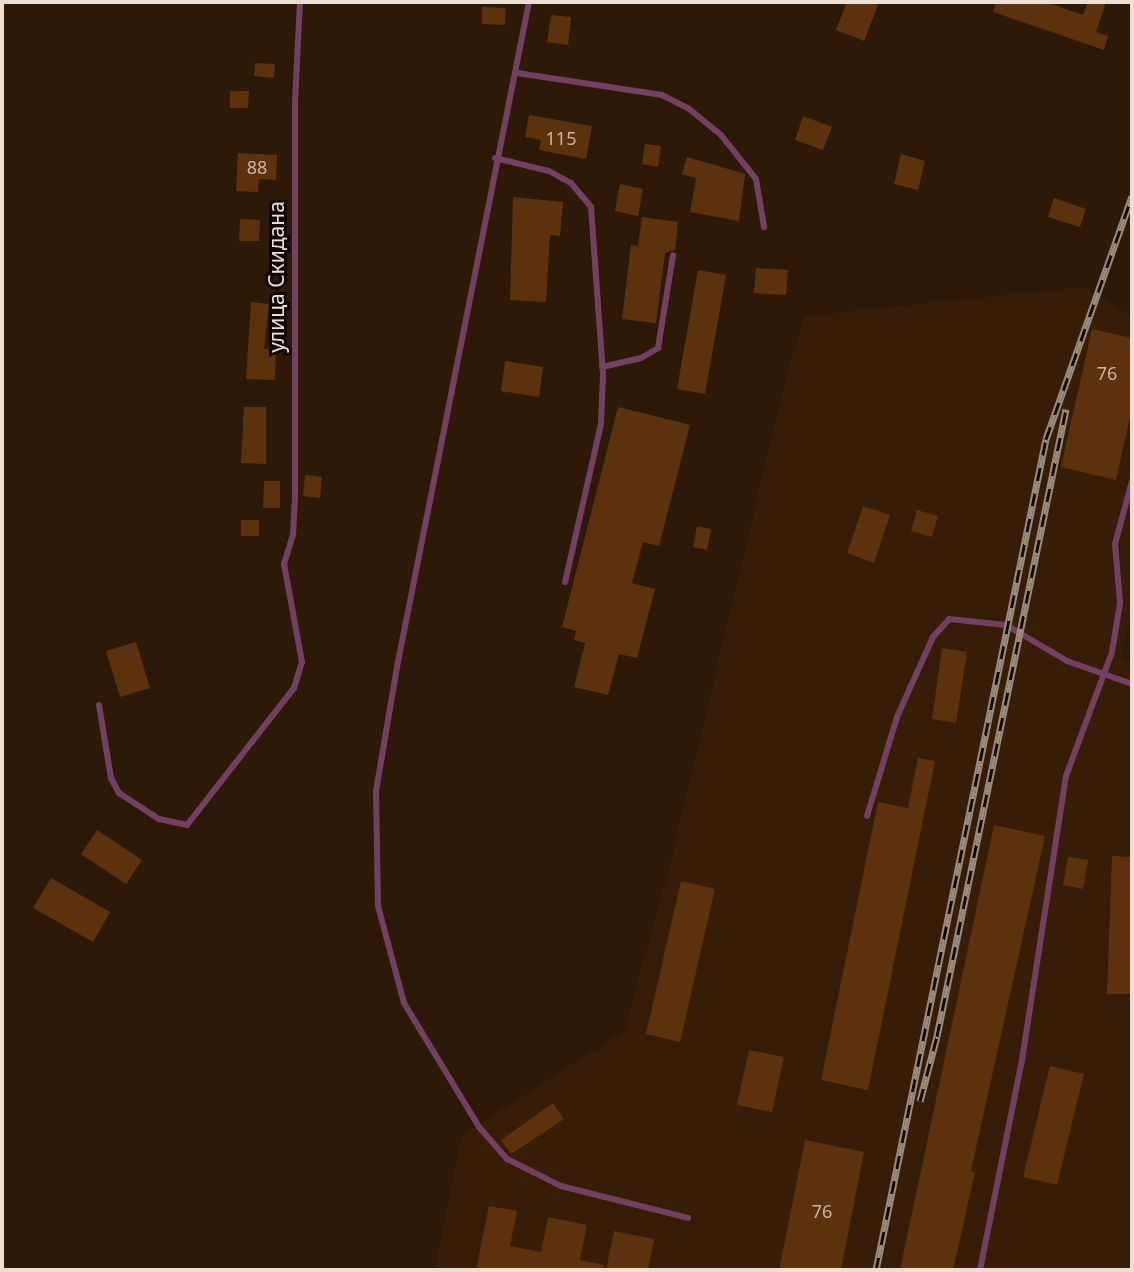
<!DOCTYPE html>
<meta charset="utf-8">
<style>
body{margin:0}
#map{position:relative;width:1134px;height:1272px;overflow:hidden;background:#2e1909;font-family:"Noto Sans",sans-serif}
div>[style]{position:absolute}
.built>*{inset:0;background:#371d07}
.building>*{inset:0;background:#5c320e}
.service>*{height:6px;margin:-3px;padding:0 3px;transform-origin:3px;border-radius:3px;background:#734061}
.rail>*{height:7px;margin-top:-3.5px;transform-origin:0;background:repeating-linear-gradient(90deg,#100703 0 13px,#9d8b7e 0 26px);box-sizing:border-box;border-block:2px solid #9d8b7e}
span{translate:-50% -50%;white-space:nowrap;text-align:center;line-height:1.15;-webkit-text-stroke:6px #100703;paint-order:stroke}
.number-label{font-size:18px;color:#cab4a3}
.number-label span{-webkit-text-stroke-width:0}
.street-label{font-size:21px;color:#eedfd5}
.frame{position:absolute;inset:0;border:4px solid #eedfd5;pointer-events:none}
</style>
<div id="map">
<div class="built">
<i style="clip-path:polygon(1083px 287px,1132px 316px,1132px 601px,1122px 657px,1132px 662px,1132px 1270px,435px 1270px,462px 1135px,624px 1031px,669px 869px,788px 369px,805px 316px)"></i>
</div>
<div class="building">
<i style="clip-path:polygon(847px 2px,879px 2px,864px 41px,836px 30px)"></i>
<i style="clip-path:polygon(996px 2px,1046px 2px,1083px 15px,1088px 2px,1106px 2px,1096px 32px,1108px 36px,1104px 50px,993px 12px)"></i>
<i style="clip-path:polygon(482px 7px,506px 8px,505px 25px,482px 24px)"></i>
<i style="clip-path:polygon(551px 15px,571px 17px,568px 45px,547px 42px)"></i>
<i style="clip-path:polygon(255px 63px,275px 64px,274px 78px,254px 76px)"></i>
<i style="clip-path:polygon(230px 91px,249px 91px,248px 108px,230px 108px)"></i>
<i style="clip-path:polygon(529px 115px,592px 126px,586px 159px,539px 150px,541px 140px,525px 137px)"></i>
<i style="clip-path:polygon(803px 116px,832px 127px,823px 150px,795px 140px)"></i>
<i style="clip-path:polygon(645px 144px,661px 146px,658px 167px,642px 164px)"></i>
<i style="clip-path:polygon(238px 153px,277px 155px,276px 180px,259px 179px,258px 192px,236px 191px)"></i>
<i style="clip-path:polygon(901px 154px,925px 161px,918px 190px,894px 184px)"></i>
<i style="clip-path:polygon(687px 157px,745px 174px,739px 221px,690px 212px,696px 178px,682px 174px)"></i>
<i style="clip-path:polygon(620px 184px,643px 189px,638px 216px,615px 211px)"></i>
<i style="clip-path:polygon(513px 197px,563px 202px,560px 236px,550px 235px,546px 302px,510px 300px)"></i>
<i style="clip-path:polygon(1054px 198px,1086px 209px,1080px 227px,1048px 217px)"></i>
<i style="clip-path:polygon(642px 217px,678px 222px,675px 250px,665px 253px,656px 323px,622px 319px,631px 245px,638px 246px)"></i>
<i style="clip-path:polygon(240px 219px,260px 220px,259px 241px,239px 241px)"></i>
<i style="clip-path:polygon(756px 268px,788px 270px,786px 295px,754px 293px)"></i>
<i style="clip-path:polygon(698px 270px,726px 275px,705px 394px,677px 389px)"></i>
<i style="clip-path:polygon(251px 302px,269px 304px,264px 349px,276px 350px,275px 380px,246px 379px)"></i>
<i style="clip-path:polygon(1092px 329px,1132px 338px,1132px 408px,1116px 480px,1061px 467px)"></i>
<i style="clip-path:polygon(505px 361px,543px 367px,539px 397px,501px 391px)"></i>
<i style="clip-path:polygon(244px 407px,266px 407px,266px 464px,241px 463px)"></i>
<i style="clip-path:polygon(618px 407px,690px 425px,659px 546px,643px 542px,632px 583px,655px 589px,637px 658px,619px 654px,608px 695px,574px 687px,585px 643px,574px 640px,576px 631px,562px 627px)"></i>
<i style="clip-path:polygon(305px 475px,322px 477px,320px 498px,303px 496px)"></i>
<i style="clip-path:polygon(264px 481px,280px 481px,280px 508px,263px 508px)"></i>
<i style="clip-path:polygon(863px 506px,890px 515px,874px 563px,847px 553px)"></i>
<i style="clip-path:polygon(917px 510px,938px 516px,932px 537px,911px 531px)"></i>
<i style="clip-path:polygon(241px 520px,259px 520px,259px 536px,241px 536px)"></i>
<i style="clip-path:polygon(697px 526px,711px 529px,707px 550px,693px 547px)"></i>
<i style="clip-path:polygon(136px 642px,150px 688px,120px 697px,106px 651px)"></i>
<i style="clip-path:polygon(942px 648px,967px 652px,956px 723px,932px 719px)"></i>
<i style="clip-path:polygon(918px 758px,935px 761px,868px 1090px,821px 1080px,878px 802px,908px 808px)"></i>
<i style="clip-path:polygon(994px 825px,1045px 836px,971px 1171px,975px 1172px,953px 1270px,900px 1270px)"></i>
<i style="clip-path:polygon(97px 830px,142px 860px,126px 884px,81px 854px)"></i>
<i style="clip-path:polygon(1112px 856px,1132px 857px,1132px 994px,1107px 994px)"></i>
<i style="clip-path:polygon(1068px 857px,1088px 860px,1083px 889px,1063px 885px)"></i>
<i style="clip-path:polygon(51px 878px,110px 912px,93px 942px,33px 908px)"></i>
<i style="clip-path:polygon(681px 881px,715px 889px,680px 1042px,646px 1034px)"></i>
<i style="clip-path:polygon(749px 1050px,784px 1057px,772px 1112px,737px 1105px)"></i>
<i style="clip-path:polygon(1050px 1066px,1084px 1074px,1057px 1185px,1023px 1177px)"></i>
<i style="clip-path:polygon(553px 1103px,564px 1119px,511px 1154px,501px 1140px)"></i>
<i style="clip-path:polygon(805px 1140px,864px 1152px,841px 1270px,779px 1270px)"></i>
<i style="clip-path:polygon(489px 1206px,517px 1211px,510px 1246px,541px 1252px,548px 1217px,587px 1225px,580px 1260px,604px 1265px,603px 1270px,476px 1270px)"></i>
<i style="clip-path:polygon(614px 1231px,654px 1239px,648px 1270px,606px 1270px)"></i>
</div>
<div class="service">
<i style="left:529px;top:2px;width:678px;rotate:101.23deg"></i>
<i style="left:397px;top:667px;width:126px;rotate:99.6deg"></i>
<i style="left:376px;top:791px;width:115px;rotate:89deg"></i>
<i style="left:378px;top:906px;width:100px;rotate:75deg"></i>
<i style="left:404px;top:1003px;width:145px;rotate:58.8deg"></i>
<i style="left:479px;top:1127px;width:43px;rotate:48.8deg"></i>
<i style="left:507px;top:1159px;width:60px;rotate:26.6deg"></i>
<i style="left:561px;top:1186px;width:131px;rotate:14.1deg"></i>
<i style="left:517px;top:73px;width:147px;rotate:8.6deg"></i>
<i style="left:662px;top:95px;width:29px;rotate:27deg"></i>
<i style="left:688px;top:108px;width:43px;rotate:39.3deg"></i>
<i style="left:721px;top:135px;width:56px;rotate:51.5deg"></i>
<i style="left:756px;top:179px;width:49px;rotate:80.5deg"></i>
<i style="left:495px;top:158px;width:56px;rotate:13.5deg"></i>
<i style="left:549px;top:171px;width:25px;rotate:29deg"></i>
<i style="left:571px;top:183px;width:31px;rotate:50deg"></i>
<i style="left:591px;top:207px;width:167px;rotate:85.9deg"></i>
<i style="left:603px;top:374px;width:50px;rotate:92.3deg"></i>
<i style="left:601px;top:424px;width:162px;rotate:102.8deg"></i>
<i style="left:602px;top:367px;width:40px;rotate:-13deg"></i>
<i style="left:641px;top:358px;width:20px;rotate:-30deg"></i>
<i style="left:658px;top:348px;width:94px;rotate:-80.8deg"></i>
<i style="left:99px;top:705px;width:74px;rotate:80.7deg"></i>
<i style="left:111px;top:778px;width:17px;rotate:62deg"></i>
<i style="left:119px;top:793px;width:48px;rotate:33deg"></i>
<i style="left:159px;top:819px;width:29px;rotate:12deg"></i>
<i style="left:187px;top:825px;width:174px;rotate:-52deg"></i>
<i style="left:294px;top:688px;width:27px;rotate:-73deg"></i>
<i style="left:302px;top:662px;width:100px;rotate:-100.4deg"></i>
<i style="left:284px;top:564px;width:30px;rotate:-73deg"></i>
<i style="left:293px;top:535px;width:39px;rotate:-87deg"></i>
<i style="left:295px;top:496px;width:393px;rotate:-90deg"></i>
<i style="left:295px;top:103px;width:101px;rotate:-87.2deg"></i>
<i style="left:867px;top:816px;width:103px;rotate:-73.1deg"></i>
<i style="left:897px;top:717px;width:88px;rotate:-65.8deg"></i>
<i style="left:933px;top:637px;width:24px;rotate:-48deg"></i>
<i style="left:949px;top:619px;width:57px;rotate:6deg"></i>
<i style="left:1006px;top:625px;width:71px;rotate:30.5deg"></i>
<i style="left:1067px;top:661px;width:69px;rotate:19.5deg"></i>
<i style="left:980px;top:1270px;width:214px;rotate:-78.7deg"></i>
<i style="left:1022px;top:1060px;width:287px;rotate:-81.2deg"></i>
<i style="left:1066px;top:776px;width:132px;rotate:-69.6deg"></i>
<i style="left:1112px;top:652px;width:50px;rotate:-80.7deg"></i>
<i style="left:1120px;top:603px;width:59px;rotate:-94.8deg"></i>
<i style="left:1115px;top:544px;width:65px;rotate:-74.9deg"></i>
</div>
<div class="rail">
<i style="left:920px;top:1101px;width:67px;rotate:-75.3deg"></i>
<i style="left:937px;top:1036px;width:640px;rotate:-78.37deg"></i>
<i style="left:876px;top:1270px;width:848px;rotate:-78.44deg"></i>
<i style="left:1046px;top:439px;width:258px;rotate:-70.5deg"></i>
</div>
<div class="number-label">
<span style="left:561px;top:138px">115</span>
<span style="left:257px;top:167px">88</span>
<span style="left:1107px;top:373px">76</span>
<span style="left:822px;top:1211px">76</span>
</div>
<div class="street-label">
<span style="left:276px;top:277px;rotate:-90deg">улица Скидана</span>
</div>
<div class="frame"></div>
</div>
